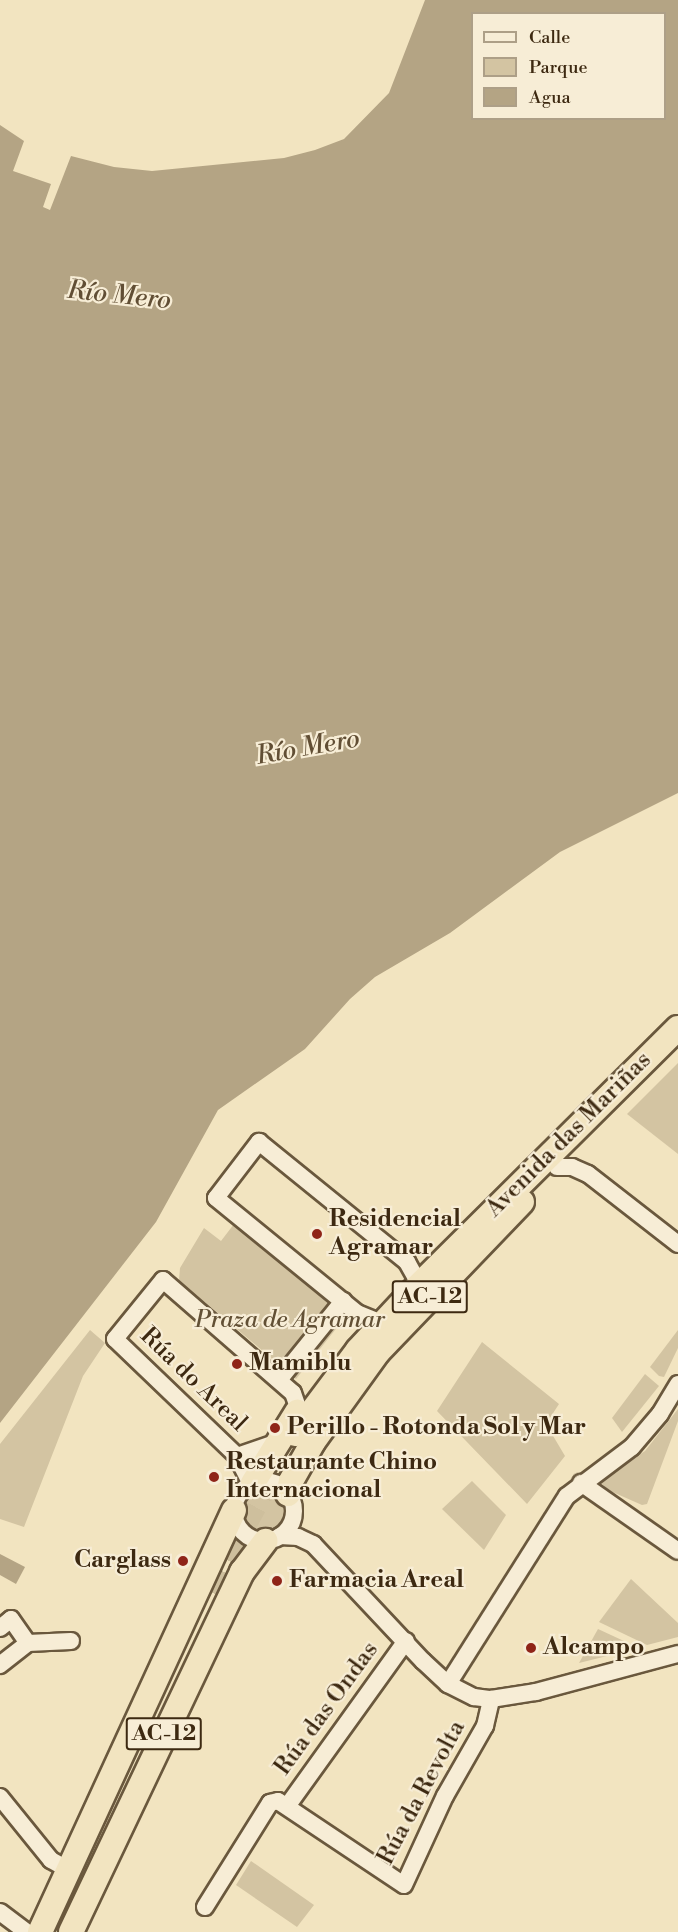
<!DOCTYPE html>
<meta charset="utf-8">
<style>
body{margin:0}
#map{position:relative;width:678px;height:1932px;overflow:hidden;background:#f2e4c0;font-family:"Libre Bodoni",serif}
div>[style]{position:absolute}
.green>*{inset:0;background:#d3c4a2}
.round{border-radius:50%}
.water>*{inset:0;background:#b4a484}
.highway-tunnel>*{height:24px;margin-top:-12px;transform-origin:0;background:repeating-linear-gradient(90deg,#cebf9d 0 24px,transparent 0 36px)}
.roads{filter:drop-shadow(2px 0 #6a583d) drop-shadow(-2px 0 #6a583d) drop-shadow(0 2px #6a583d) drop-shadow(0 -2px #6a583d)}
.minor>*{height:16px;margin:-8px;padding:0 8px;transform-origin:8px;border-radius:8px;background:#f7edd6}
.minor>.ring{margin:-8px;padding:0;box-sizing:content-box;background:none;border:16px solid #f7edd6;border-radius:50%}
.highway>*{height:24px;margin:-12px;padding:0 12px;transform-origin:12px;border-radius:12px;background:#f2e4c0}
.dots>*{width:16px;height:16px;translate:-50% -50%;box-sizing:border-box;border:3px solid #f7edd6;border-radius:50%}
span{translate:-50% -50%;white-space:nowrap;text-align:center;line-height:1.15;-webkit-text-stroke:4.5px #f7edd6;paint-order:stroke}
.shield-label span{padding:2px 4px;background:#f7edd6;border:2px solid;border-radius:4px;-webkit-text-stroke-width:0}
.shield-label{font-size:22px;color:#3d2911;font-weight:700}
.street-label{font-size:24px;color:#3d2911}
.poi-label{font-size:24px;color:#3d2911;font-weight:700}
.left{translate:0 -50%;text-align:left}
.right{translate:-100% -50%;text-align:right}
.park-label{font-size:24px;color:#625035;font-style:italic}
.water-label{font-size:26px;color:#614e34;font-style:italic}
.legend{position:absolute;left:471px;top:12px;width:195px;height:108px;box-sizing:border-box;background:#f7edd6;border:2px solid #ad9f87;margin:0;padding:8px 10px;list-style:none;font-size:18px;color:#3d2911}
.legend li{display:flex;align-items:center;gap:12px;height:30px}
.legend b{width:30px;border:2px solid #ad9f87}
</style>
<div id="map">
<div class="green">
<i style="clip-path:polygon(678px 1063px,678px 1154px,627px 1114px)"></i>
<i style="clip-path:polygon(234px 1224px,347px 1315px,296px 1379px,179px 1280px,180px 1268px,204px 1228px,221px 1241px)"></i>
<i style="clip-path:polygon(90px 1330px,105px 1343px,83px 1376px,24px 1527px,0 1519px,0 1444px)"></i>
<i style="clip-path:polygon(678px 1330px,678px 1348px,664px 1377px,659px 1376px,650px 1367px)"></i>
<i style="clip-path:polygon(482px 1342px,559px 1404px,546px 1424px,565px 1456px,527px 1504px,437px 1411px)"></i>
<i style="clip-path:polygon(645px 1374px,659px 1386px,622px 1432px,612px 1418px)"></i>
<i style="clip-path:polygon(678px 1409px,678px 1421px,647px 1504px,642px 1505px,608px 1490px,601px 1483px,603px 1478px,645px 1451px)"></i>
<i style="clip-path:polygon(472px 1481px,506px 1515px,484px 1550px,442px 1509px)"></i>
<i class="round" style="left:240px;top:1488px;width:46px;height:46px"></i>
<i style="clip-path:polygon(631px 1579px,678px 1623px,678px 1637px,647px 1645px,599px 1622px)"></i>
<i style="clip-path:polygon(598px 1629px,639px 1648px,579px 1663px)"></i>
<i style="clip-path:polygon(251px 1861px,314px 1905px,297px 1927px,236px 1885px)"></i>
</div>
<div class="water">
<i style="clip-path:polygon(evenodd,425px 0,678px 0,678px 793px,560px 852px,450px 933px,375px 977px,350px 999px,305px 1049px,218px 1110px,156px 1222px,0 1423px,0 125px,24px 141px,13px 171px,51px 184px,43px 207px,50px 210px,71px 156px,114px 167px,152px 171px,284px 158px,315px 150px,344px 139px,389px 93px,425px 0,472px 14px,664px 14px,664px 118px,472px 118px,472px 14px)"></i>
<i style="clip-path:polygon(0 1554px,25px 1567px,16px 1584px,0 1575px)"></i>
</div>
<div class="highway-tunnel">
<i style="left:209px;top:1591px;width:148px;rotate:-61.7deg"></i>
</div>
<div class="roads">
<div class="minor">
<i style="left:557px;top:1167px;width:15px"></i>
<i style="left:572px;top:1167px;width:17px;rotate:24deg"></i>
<i style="left:588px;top:1174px;width:114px;rotate:37.9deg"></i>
<i style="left:374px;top:1320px;width:18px;rotate:-158deg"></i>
<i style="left:357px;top:1313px;width:182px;rotate:-140.8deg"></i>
<i style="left:216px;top:1198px;width:71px;rotate:-52.5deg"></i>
<i style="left:259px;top:1142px;width:191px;rotate:39deg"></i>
<i style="left:407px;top:1262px;width:18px;rotate:61deg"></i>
<i style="left:279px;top:1380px;width:102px;rotate:-51deg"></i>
<i style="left:237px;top:1456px;width:43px;rotate:-18.9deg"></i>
<i class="ring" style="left:234px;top:1481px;width:44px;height:44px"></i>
<i style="left:581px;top:1483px;width:118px;rotate:35deg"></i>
<i style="left:251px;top:1484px;width:31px;rotate:-117deg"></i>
<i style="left:237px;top:1456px;width:169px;rotate:-136.2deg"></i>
<i style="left:115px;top:1339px;width:76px;rotate:-50.9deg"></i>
<i style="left:163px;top:1280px;width:172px;rotate:41deg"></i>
<i style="left:293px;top:1393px;width:18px;rotate:71deg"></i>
<i style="left:280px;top:1536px;width:18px;rotate:3deg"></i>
<i style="left:298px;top:1537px;width:17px;rotate:25deg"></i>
<i style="left:313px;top:1544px;width:161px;rotate:46.8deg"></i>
<i style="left:423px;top:1661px;width:34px;rotate:43deg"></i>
<i style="left:448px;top:1684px;width:29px;rotate:27deg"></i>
<i style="left:474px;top:1697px;width:17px;rotate:7deg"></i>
<i style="left:491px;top:1699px;width:46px;rotate:-8.8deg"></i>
<i style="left:536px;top:1692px;width:147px;rotate:-15deg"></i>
<i style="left:0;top:1628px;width:14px;rotate:-39deg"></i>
<i style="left:11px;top:1619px;width:29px;rotate:55deg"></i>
<i style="left:28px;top:1643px;width:36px;rotate:142deg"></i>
<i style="left:28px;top:1643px;width:43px;rotate:-2.7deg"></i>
<i style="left:448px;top:1684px;width:222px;rotate:-57.7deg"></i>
<i style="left:567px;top:1496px;width:81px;rotate:-37deg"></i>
<i style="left:632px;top:1447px;width:43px;rotate:-49.7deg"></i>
<i style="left:660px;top:1414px;width:35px;rotate:-59deg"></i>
<i style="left:0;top:1797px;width:81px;rotate:51deg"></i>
<i style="left:51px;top:1860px;width:21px;rotate:29deg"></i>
<i style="left:288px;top:1805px;width:202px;rotate:-54.3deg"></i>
<i style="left:205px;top:1907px;width:123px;rotate:-58deg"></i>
<i style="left:270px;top:1803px;width:8px;rotate:-14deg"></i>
<i style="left:278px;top:1801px;width:151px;rotate:33.7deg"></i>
<i style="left:404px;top:1885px;width:98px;rotate:-65.3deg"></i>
<i style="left:445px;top:1796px;width:81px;rotate:-60.3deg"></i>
<i style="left:485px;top:1726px;width:28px;rotate:-77deg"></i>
<i style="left:0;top:1912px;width:34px;rotate:37deg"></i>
</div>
<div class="highway">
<i style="left:295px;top:1434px;width:105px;rotate:-53.1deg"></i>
<i style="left:358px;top:1350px;width:78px;rotate:-47.1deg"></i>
<i style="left:411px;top:1293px;width:376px;rotate:-44.8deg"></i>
<i style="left:253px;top:1483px;width:84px;rotate:-58.2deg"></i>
<i style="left:288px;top:1494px;width:13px;rotate:-77deg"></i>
<i style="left:291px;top:1481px;width:45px;rotate:-60.6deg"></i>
<i style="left:313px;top:1442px;width:111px;rotate:-54.2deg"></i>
<i style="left:378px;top:1352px;width:208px;rotate:-46.2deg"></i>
<i style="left:40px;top:1932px;width:464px;rotate:-65.3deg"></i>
<i style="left:71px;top:1932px;width:399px;rotate:-64.6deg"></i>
<i style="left:242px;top:1572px;width:39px;rotate:-53deg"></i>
</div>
</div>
<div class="dots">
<i style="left:317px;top:1234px;background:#8f2418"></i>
<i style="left:237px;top:1364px;background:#8f2418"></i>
<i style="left:275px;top:1428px;background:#8f2418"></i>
<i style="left:214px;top:1477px;background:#8f2418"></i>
<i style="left:183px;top:1561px;background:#8f2418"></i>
<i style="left:277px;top:1581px;background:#8f2418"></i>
<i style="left:531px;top:1648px;background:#8f2418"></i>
</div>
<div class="shield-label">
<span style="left:430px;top:1297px">AC-12</span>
<span style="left:164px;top:1734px">AC-12</span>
</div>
<div class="street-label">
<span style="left:569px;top:1135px;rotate:-45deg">Avenida das Mariñas</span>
<span style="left:193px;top:1380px;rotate:44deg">Rúa do Areal</span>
<span style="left:327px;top:1709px;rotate:-54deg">Rúa das Ondas</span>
<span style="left:422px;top:1793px;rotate:-62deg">Rúa da Revolta</span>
</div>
<div class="poi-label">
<span class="left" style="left:329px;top:1234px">Residencial<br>Agramar</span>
<span class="left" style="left:249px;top:1364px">Mamiblu</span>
<span class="left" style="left:287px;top:1428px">Perillo - Rotonda Sol y Mar</span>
<span class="left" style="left:226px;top:1477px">Restaurante Chino<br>Internacional</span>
<span class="right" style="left:171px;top:1561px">Carglass</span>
<span class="left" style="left:289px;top:1581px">Farmacia Areal</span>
<span class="left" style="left:543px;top:1648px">Alcampo</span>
</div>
<div class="park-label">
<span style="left:290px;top:1321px">Praza de Agramar</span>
</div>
<div class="water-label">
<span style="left:119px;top:296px;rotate:6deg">Río Mero</span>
<span style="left:308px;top:748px;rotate:-10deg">Río Mero</span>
</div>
<ul class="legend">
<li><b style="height:8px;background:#f7edd6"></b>Calle</li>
<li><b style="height:16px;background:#d3c4a2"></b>Parque</li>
<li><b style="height:16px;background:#b4a484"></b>Agua</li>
</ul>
</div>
